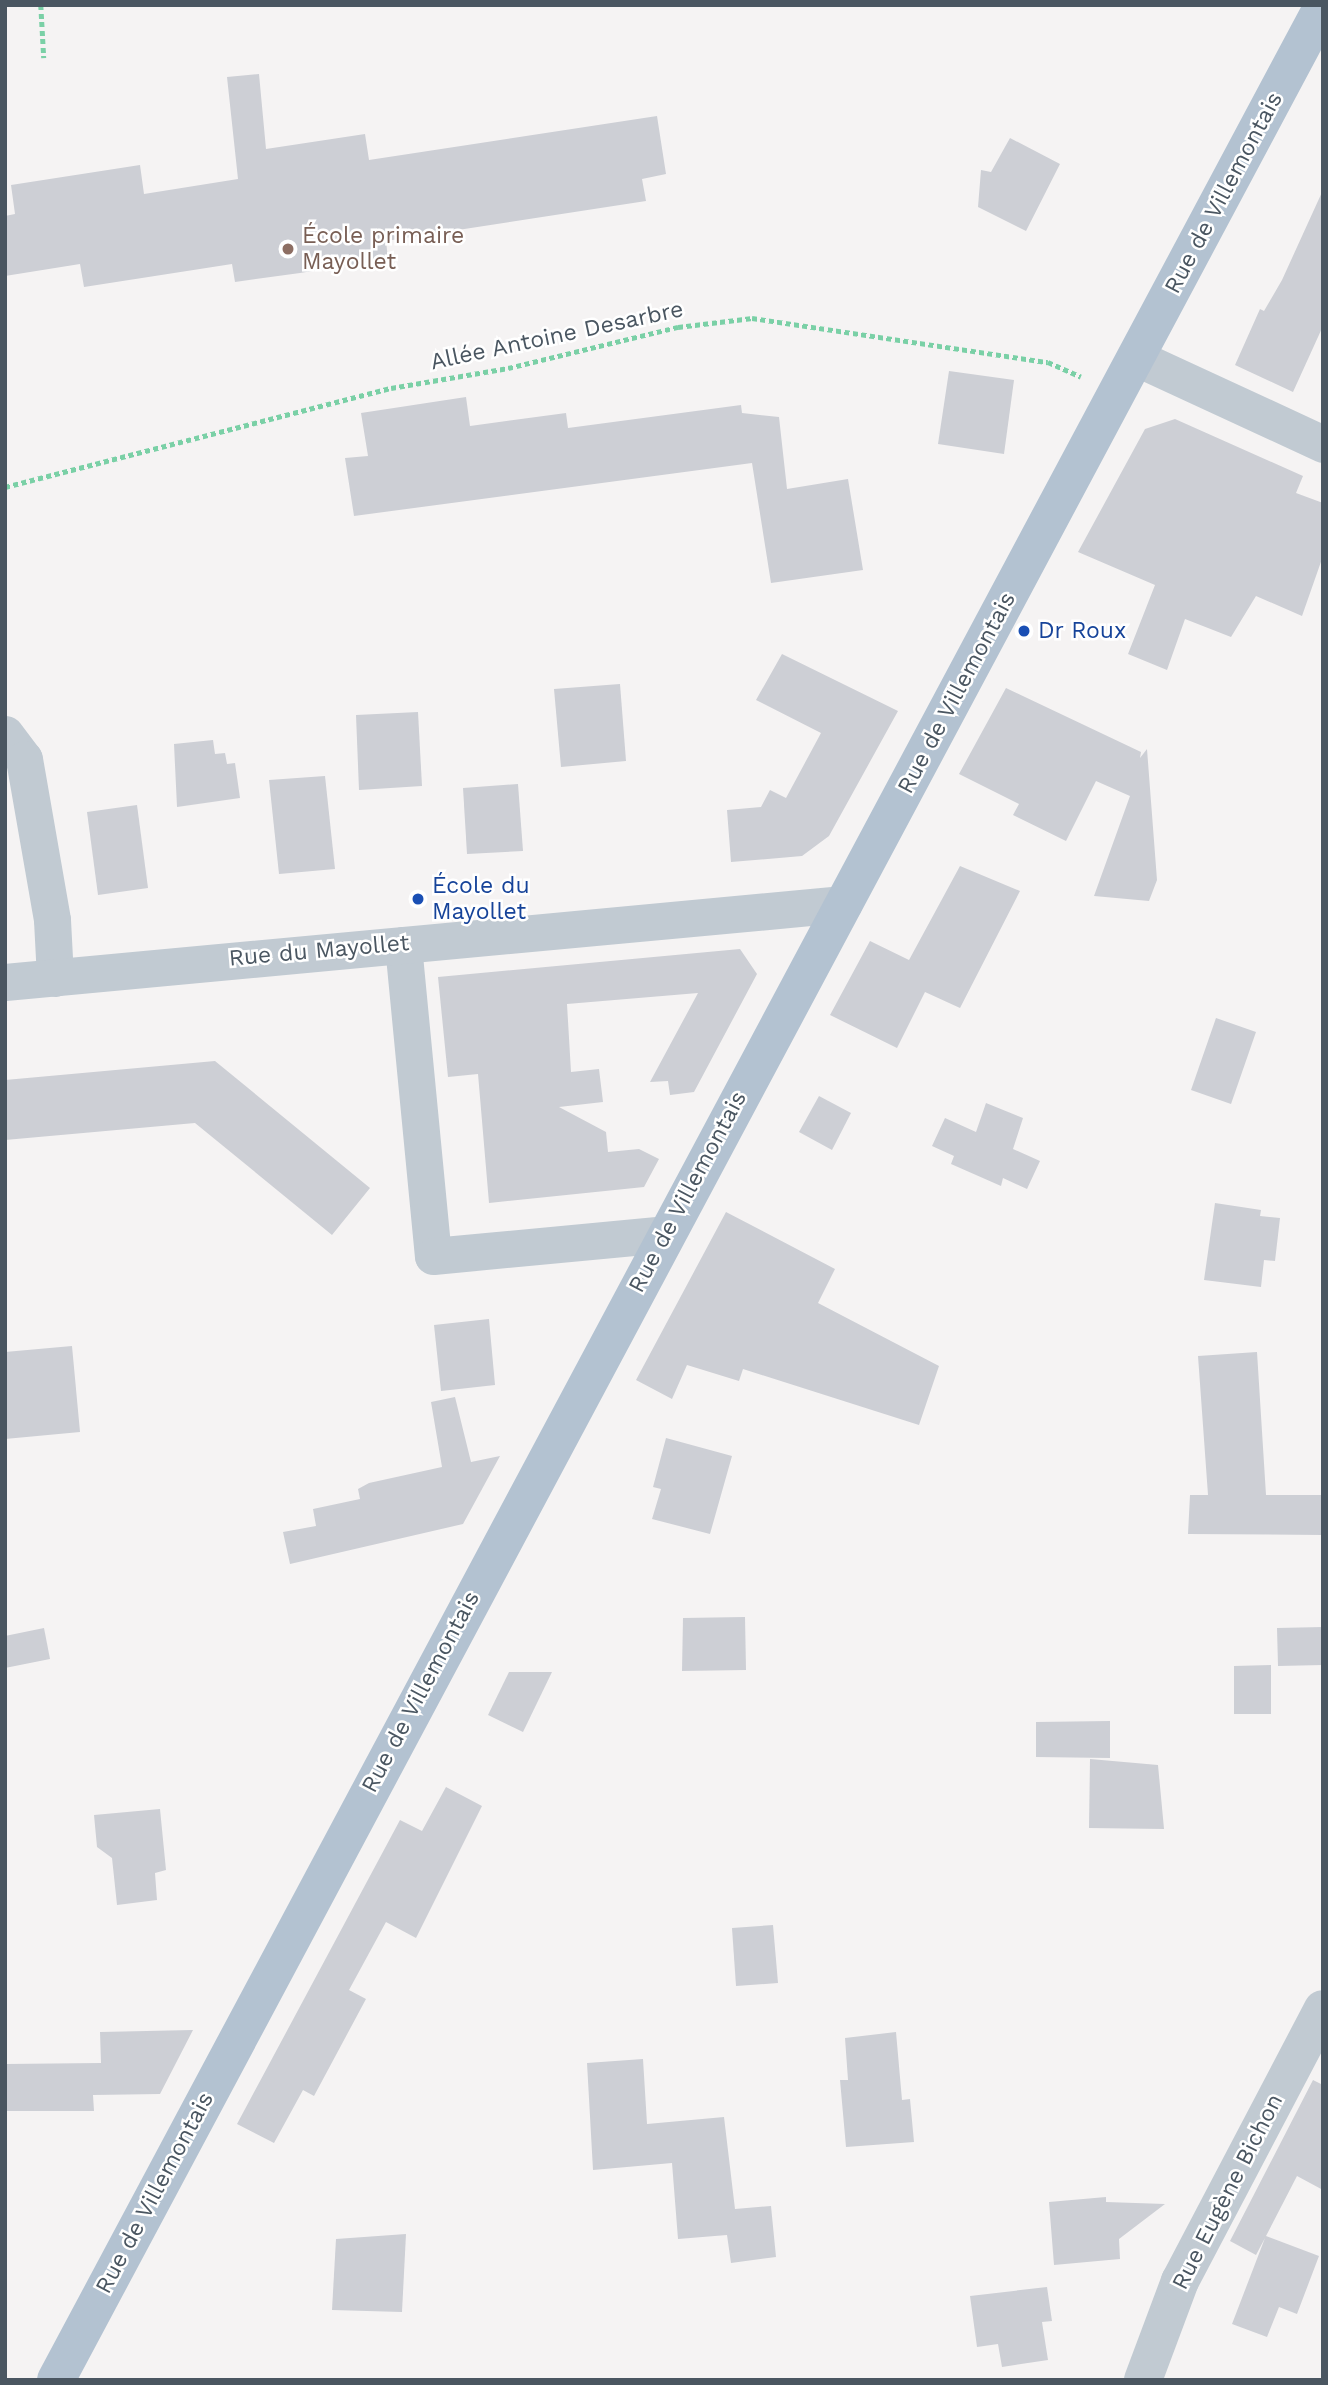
<!DOCTYPE html>
<meta charset="utf-8">
<style>
body{margin:0}
#map{position:relative;width:1328px;height:2385px;overflow:hidden;background:#f5f3f3;font-family:"Work Sans",sans-serif}
div>[style]{position:absolute}
.building>*{inset:0;background:#cdcfd5}
.path>*{height:4.5px;margin-top:-2.25px;transform-origin:0;background:repeating-linear-gradient(90deg,#7ad0a6 0 5px,transparent 0 8.5px)}
.minor>*{height:37px;margin:-18.5px;padding:0 18.5px;transform-origin:18.5px;border-radius:18.5px;background:#c1cad2}
.tertiary>*{height:38px;margin:-19px;padding:0 19px;transform-origin:19px;border-radius:19px;background:#c1cad2}
.primary>*{height:38px;margin:-19px;padding:0 19px;transform-origin:19px;border-radius:19px;background:#b3c2d1}
.dots>*{width:19px;height:19px;translate:-50% -50%;box-sizing:border-box;border:4px solid #fff;border-radius:50%}
span{translate:-50% -50%;white-space:nowrap;text-align:center;line-height:1.15;-webkit-text-stroke:5px #fff;paint-order:stroke}
.street-label{font-size:23px;color:#4a5661}
.education-label{font-size:23px;color:#785e54}
.left{translate:0 -50%;text-align:left}
.transit-label{font-size:23px;color:#164399}
.frame{position:absolute;inset:0;border:7px solid #4a5661;pointer-events:none}
</style>
<div id="map">
<div class="building">
<i style="clip-path:polygon(259px 74px,266px 149px,365px 134px,369px 160px,657px 116px,666px 174px,642px 179px,646px 201px,386px 241px,388px 259px,300px 273px,235px 282px,232px 264px,84px 287px,80px 264px,5px 276px,5px 216px,15px 214px,11px 185px,140px 165px,144px 194px,238px 179px,227px 77px)"></i>
<i style="clip-path:polygon(1010px 138px,1060px 164px,1026px 231px,978px 207px,981px 170px,991px 172px)"></i>
<i style="clip-path:polygon(1323px 190px,1323px 326px,1293px 392px,1235px 365px,1260px 309px,1264px 311px,1282px 280px)"></i>
<i style="clip-path:polygon(949px 371px,1014px 380px,1004px 454px,938px 444px)"></i>
<i style="clip-path:polygon(466px 397px,470px 426px,566px 413px,568px 428px,741px 405px,742px 413px,779px 417px,787px 489px,848px 479px,863px 570px,771px 583px,752px 463px,354px 516px,345px 458px,368px 456px,361px 413px)"></i>
<i style="clip-path:polygon(1175px 419px,1303px 476px,1296px 493px,1323px 503px,1323px 556px,1302px 616px,1256px 596px,1231px 637px,1185px 619px,1167px 670px,1128px 654px,1155px 585px,1078px 552px,1145px 429px)"></i>
<i style="clip-path:polygon(782px 654px,898px 711px,829px 836px,802px 856px,731px 862px,727px 810px,761px 807px,770px 790px,786px 798px,821px 733px,756px 700px)"></i>
<i style="clip-path:polygon(620px 684px,626px 761px,561px 767px,554px 689px)"></i>
<i style="clip-path:polygon(1006px 688px,1141px 752px,1140px 758px,1147px 749px,1157px 880px,1149px 901px,1094px 896px,1130px 796px,1096px 781px,1066px 841px,1013px 815px,1019px 804px,959px 774px)"></i>
<i style="clip-path:polygon(418px 712px,422px 786px,359px 790px,356px 715px)"></i>
<i style="clip-path:polygon(213px 740px,215px 754px,225px 753px,227px 764px,235px 763px,240px 798px,177px 807px,174px 744px)"></i>
<i style="clip-path:polygon(325px 776px,335px 869px,279px 874px,269px 780px)"></i>
<i style="clip-path:polygon(518px 784px,523px 851px,467px 854px,463px 788px)"></i>
<i style="clip-path:polygon(137px 805px,148px 888px,98px 895px,87px 812px)"></i>
<i style="clip-path:polygon(960px 866px,1020px 891px,960px 1008px,925px 992px,897px 1048px,830px 1015px,870px 941px,909px 960px)"></i>
<i style="clip-path:polygon(740px 949px,757px 974px,694px 1092px,670px 1095px,668px 1081px,650px 1082px,698px 993px,567px 1004px,571px 1072px,599px 1069px,603px 1102px,559px 1107px,606px 1132px,608px 1152px,639px 1149px,659px 1159px,644px 1187px,489px 1203px,478px 1074px,448px 1077px,438px 977px)"></i>
<i style="clip-path:polygon(1216px 1018px,1256px 1032px,1231px 1104px,1191px 1090px)"></i>
<i style="clip-path:polygon(215px 1061px,370px 1188px,332px 1235px,195px 1123px,5px 1140px,5px 1080px)"></i>
<i style="clip-path:polygon(819px 1096px,851px 1113px,832px 1150px,799px 1132px)"></i>
<i style="clip-path:polygon(986px 1103px,1023px 1118px,1013px 1149px,1040px 1161px,1027px 1189px,1003px 1178px,1001px 1186px,951px 1164px,954px 1156px,932px 1146px,945px 1118px,976px 1132px)"></i>
<i style="clip-path:polygon(1215px 1203px,1261px 1210px,1260px 1216px,1280px 1218px,1275px 1261px,1264px 1260px,1261px 1287px,1204px 1280px)"></i>
<i style="clip-path:polygon(726px 1212px,835px 1269px,818px 1303px,939px 1366px,919px 1425px,743px 1369px,739px 1381px,687px 1365px,672px 1399px,636px 1380px)"></i>
<i style="clip-path:polygon(489px 1319px,495px 1385px,441px 1391px,434px 1325px)"></i>
<i style="clip-path:polygon(72px 1346px,80px 1432px,5px 1439px,5px 1352px)"></i>
<i style="clip-path:polygon(1257px 1352px,1266px 1495px,1323px 1495px,1323px 1535px,1188px 1534px,1190px 1495px,1208px 1495px,1198px 1356px)"></i>
<i style="clip-path:polygon(455px 1397px,471px 1462px,500px 1456px,463px 1524px,290px 1564px,283px 1532px,316px 1526px,313px 1509px,360px 1499px,358px 1489px,369px 1483px,442px 1467px,431px 1402px)"></i>
<i style="clip-path:polygon(666px 1438px,732px 1456px,710px 1534px,652px 1519px,661px 1489px,653px 1487px)"></i>
<i style="clip-path:polygon(745px 1617px,746px 1670px,682px 1671px,683px 1618px)"></i>
<i style="clip-path:polygon(1323px 1627px,1323px 1665px,1278px 1666px,1277px 1628px)"></i>
<i style="clip-path:polygon(44px 1628px,50px 1659px,5px 1668px,5px 1636px)"></i>
<i style="clip-path:polygon(1271px 1665px,1271px 1714px,1234px 1714px,1234px 1666px)"></i>
<i style="clip-path:polygon(509px 1672px,552px 1672px,523px 1732px,488px 1715px)"></i>
<i style="clip-path:polygon(1110px 1721px,1110px 1758px,1036px 1757px,1036px 1722px)"></i>
<i style="clip-path:polygon(1090px 1759px,1158px 1765px,1164px 1829px,1089px 1828px)"></i>
<i style="clip-path:polygon(446px 1787px,482px 1806px,416px 1938px,386px 1922px,349px 1990px,366px 1999px,314px 2096px,303px 2090px,274px 2143px,237px 2124px,400px 1820px,422px 1831px)"></i>
<i style="clip-path:polygon(160px 1809px,166px 1870px,155px 1873px,157px 1900px,117px 1905px,112px 1858px,97px 1847px,94px 1815px)"></i>
<i style="clip-path:polygon(773px 1925px,778px 1983px,736px 1986px,732px 1928px)"></i>
<i style="clip-path:polygon(193px 2030px,160px 2094px,93px 2095px,94px 2111px,5px 2111px,5px 2064px,101px 2063px,100px 2032px)"></i>
<i style="clip-path:polygon(896px 2032px,902px 2100px,910px 2099px,914px 2142px,846px 2147px,840px 2080px,848px 2080px,845px 2038px)"></i>
<i style="clip-path:polygon(643px 2059px,647px 2124px,724px 2117px,735px 2209px,771px 2206px,776px 2257px,731px 2263px,727px 2235px,678px 2239px,672px 2163px,593px 2170px,587px 2063px)"></i>
<i style="clip-path:polygon(1313px 2080px,1323px 2085px,1323px 2190px,1297px 2176px,1266px 2236px,1319px 2256px,1297px 2314px,1279px 2307px,1267px 2337px,1232px 2324px,1265px 2238px,1256px 2255px,1230px 2241px)"></i>
<i style="clip-path:polygon(1106px 2197px,1106px 2202px,1165px 2204px,1119px 2239px,1120px 2259px,1054px 2265px,1049px 2202px)"></i>
<i style="clip-path:polygon(406px 2234px,402px 2312px,332px 2310px,336px 2239px)"></i>
<i style="clip-path:polygon(1047px 2287px,1052px 2321px,1042px 2322px,1048px 2360px,1002px 2367px,998px 2344px,977px 2347px,970px 2296px)"></i>
</div>
<div class="path">
<i style="left:41px;top:5px;width:53px;rotate:86.8deg"></i>
<i style="left:5px;top:487px;width:398px;rotate:-14.4deg"></i>
<i style="left:391px;top:388px;width:119px;rotate:-9.7deg"></i>
<i style="left:508px;top:368px;width:175px;rotate:-13.6deg"></i>
<i style="left:678px;top:327px;width:75px;rotate:-6.9deg"></i>
<i style="left:752px;top:318px;width:299px;rotate:8.5deg"></i>
<i style="left:1048px;top:362px;width:36px;rotate:24deg"></i>
</div>
<div class="minor">
<i style="left:1137px;top:358px;width:205px;rotate:24.8deg"></i>
<i style="left:5px;top:734px;width:31px;rotate:53deg"></i>
<i style="left:24px;top:759px;width:163px;rotate:80.1deg"></i>
<i style="left:52px;top:920px;width:58px;rotate:87deg"></i>
<i style="left:403px;top:945px;width:312px;rotate:84.5deg"></i>
<i style="left:433px;top:1256px;width:233px;rotate:-5.4deg"></i>
<i style="left:5px;top:982px;width:842px;rotate:-5.32deg"></i>
</div>
<div class="tertiary">
<i style="left:1143px;top:2380px;width:106px;rotate:-69.5deg"></i>
<i style="left:1180px;top:2281px;width:307px;rotate:-62.3deg"></i>
</div>
<div class="primary">
<i style="left:56px;top:2380px;width:2691px;rotate:-61.91deg"></i>
</div>
<div class="dots">
<i style="left:288px;top:249px;background:#8d6e63"></i>
<i style="left:1024px;top:631px;background:#1a4fb4"></i>
<i style="left:418px;top:899px;background:#1a4fb4"></i>
</div>
<div class="street-label">
<span style="left:1224px;top:193px;rotate:-62deg">Rue de Villemontais</span>
<span style="left:557px;top:336px;rotate:-12deg">Allée Antoine Desarbre</span>
<span style="left:957px;top:693px;rotate:-62deg">Rue de Villemontais</span>
<span style="left:319px;top:951px;rotate:-5deg">Rue du Mayollet</span>
<span style="left:688px;top:1192px;rotate:-62deg">Rue de Villemontais</span>
<span style="left:421px;top:1692px;rotate:-62deg">Rue de Villemontais</span>
<span style="left:1228px;top:2192px;rotate:-63deg">Rue Eugène Bichon</span>
<span style="left:155px;top:2193px;rotate:-62deg">Rue de Villemontais</span>
</div>
<div class="education-label">
<span class="left" style="left:302px;top:249px">École primaire<br>Mayollet</span>
</div>
<div class="transit-label">
<span class="left" style="left:1038px;top:631px">Dr Roux</span>
<span class="left" style="left:432px;top:899px">École du<br>Mayollet</span>
</div>
<div class="frame"></div>
</div>
